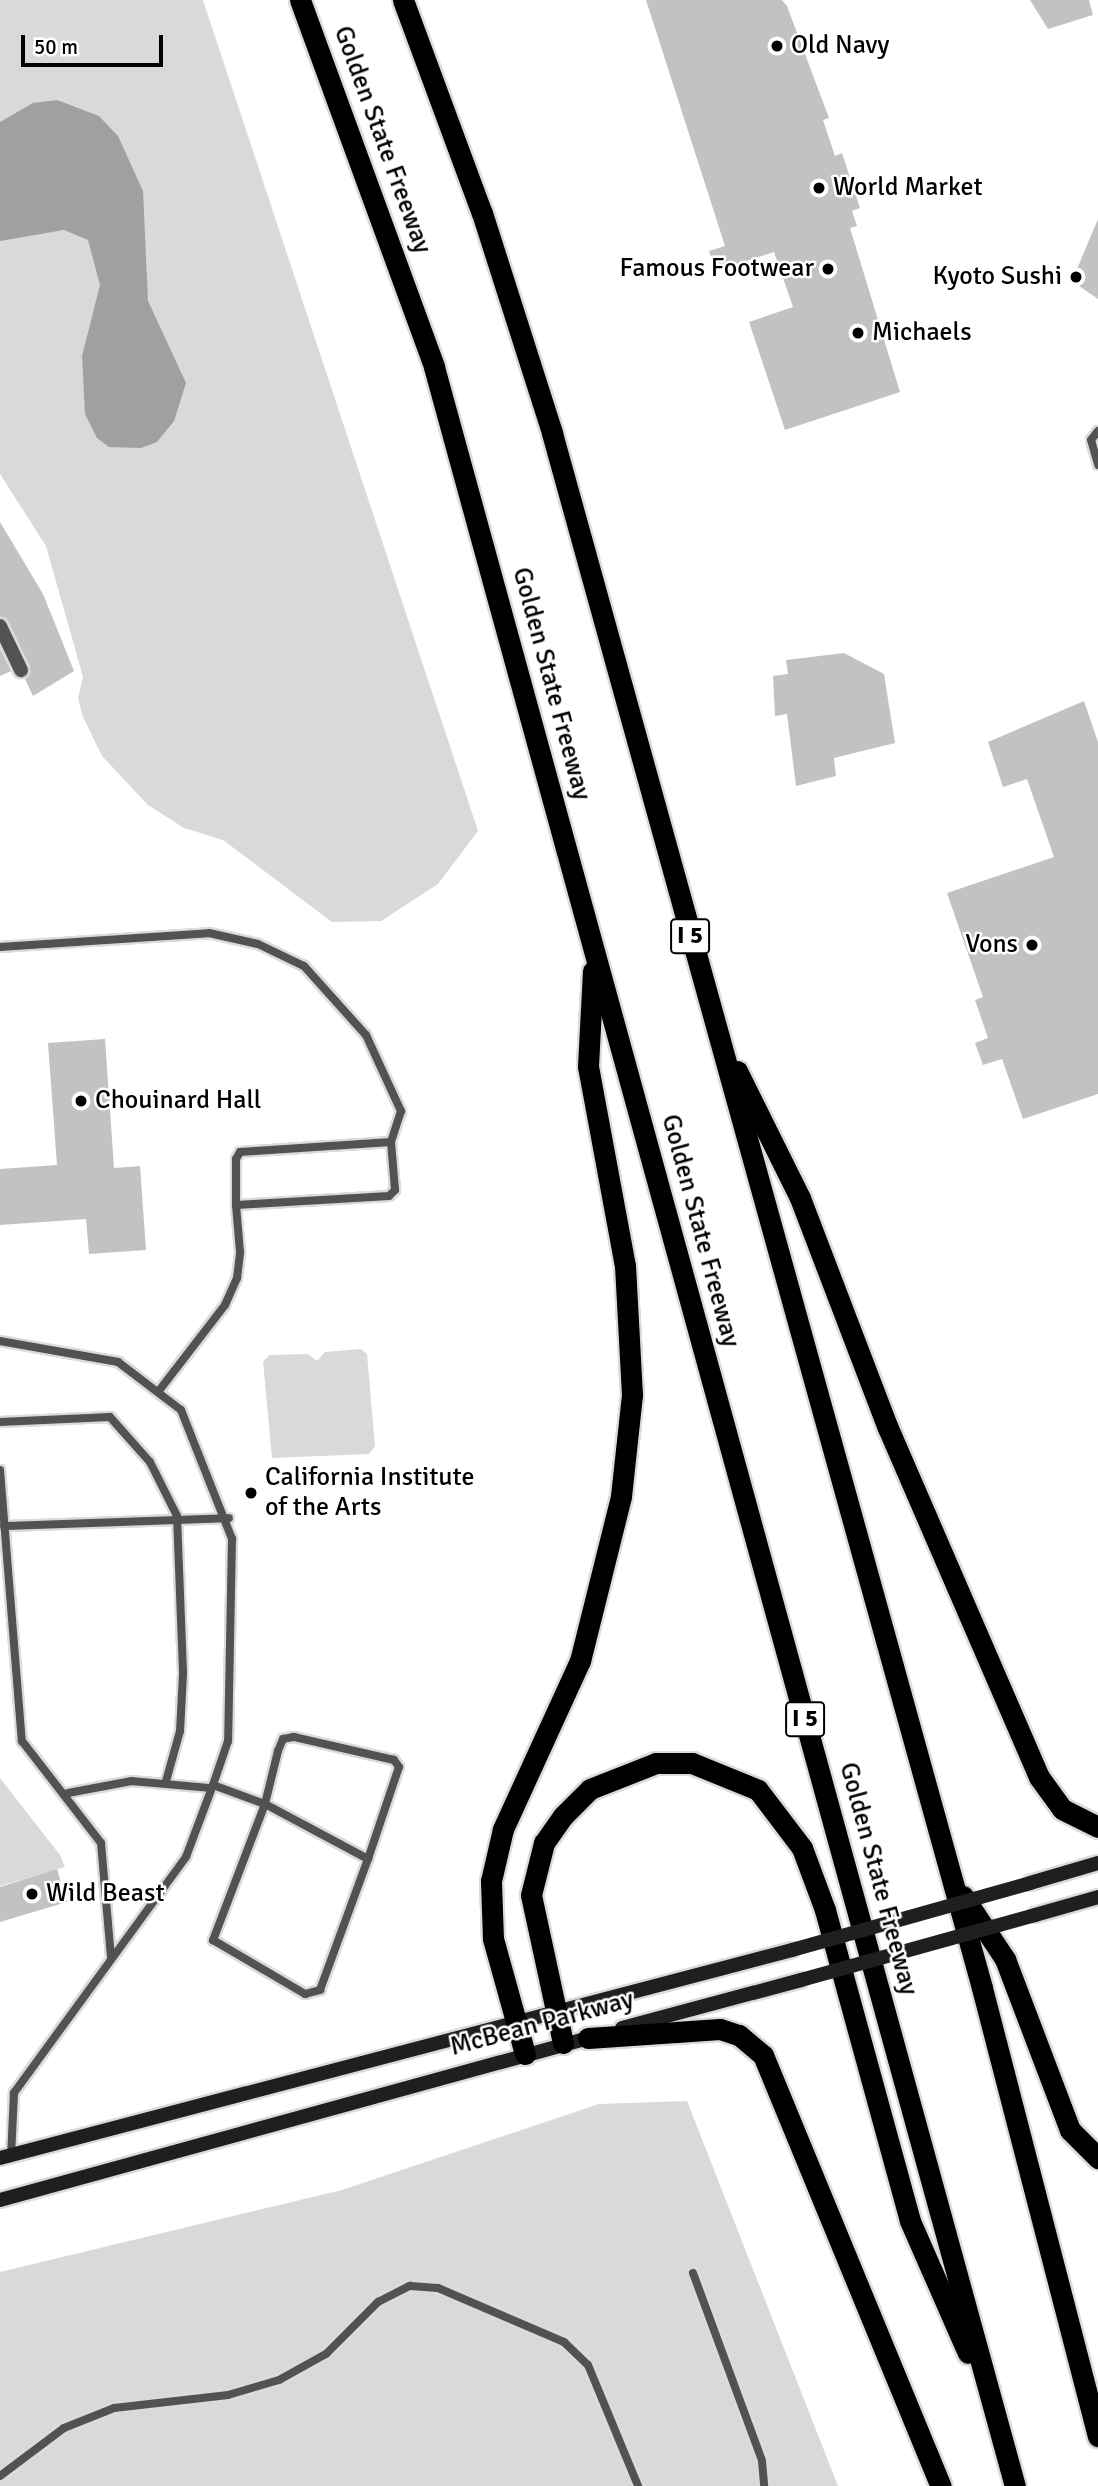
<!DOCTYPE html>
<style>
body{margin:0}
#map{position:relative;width:1098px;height:2486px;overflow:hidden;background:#fff;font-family:Signika,sans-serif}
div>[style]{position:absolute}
.green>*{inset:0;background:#d9d9d9}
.water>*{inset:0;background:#a0a0a0}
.building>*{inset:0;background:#c2c2c2}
.roads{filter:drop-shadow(2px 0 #dbdbdb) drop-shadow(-2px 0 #dbdbdb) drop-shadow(0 2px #dbdbdb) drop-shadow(0 -2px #dbdbdb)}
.lane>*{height:8px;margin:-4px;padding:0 4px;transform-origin:4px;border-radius:4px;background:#525252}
.street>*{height:14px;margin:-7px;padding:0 7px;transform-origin:7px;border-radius:7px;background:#525252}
.secondary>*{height:14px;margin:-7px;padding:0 7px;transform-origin:7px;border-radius:7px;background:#1f1f1f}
.highway>*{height:21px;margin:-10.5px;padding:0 10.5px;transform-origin:10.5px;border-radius:10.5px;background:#000}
.secondary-bridge>*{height:14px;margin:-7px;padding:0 7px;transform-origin:7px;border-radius:7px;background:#1f1f1f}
.dots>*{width:19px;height:19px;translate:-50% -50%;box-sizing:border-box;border:4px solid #fff;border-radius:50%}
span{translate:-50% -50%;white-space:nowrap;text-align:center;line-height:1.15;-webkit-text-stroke:5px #fff;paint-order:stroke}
.shield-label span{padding:2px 5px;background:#fff;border:2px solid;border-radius:5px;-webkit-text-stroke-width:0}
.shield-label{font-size:24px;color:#000;font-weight:700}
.poi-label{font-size:26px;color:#000}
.left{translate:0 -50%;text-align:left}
.right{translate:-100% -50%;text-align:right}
.street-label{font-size:26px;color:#000}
.scale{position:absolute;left:21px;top:35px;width:142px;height:32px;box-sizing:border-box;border:4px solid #000;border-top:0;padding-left:9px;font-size:21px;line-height:24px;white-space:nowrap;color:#000;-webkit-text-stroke:5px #fff;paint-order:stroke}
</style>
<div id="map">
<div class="green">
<i style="clip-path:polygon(0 0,203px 0,478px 831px,438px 884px,381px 921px,332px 922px,223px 840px,184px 828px,148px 805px,102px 756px,83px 717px,78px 698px,83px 677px,46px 546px,0 474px)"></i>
<i style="clip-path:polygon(361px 1349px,367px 1354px,375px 1446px,369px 1454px,272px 1458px,263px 1362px,269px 1355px,308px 1354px,317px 1361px,325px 1352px)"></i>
<i style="clip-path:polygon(0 1778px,60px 1855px,65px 1867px,0 1886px)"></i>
<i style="clip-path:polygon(687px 2101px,838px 2486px,0 2486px,0 2272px,342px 2190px,599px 2104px)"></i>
</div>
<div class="water">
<i style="clip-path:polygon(57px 100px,99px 116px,118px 136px,143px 191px,148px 301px,186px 383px,174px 421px,157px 442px,141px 448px,109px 447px,97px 438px,85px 414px,82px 356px,100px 285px,88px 240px,64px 230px,0 241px,0 122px,33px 103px)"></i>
</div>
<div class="building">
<i style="clip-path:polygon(646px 0,782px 0,787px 6px,829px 118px,823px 120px,835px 156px,842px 153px,860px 208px,852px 211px,857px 226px,850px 228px,900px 392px,785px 430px,749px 322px,793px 307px,774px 252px,716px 271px,709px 251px,725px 246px)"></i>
<i style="clip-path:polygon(1030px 0,1089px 0,1093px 15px,1048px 29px)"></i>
<i style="clip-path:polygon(1098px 219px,1098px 299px,1072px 281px)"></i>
<i style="clip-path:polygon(0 522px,43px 594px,74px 671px,33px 696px,25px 679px,30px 666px,0 616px)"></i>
<i style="clip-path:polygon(0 648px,11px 671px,0 676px)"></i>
<i style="clip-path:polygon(844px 653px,884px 674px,895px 743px,834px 758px,836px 776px,796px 786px,787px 714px,775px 716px,773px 676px,788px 674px,786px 660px)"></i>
<i style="clip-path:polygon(1084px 701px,1098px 742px,1098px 1094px,1023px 1119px,1002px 1059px,983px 1065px,975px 1043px,988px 1038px,975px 1000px,983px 997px,947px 893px,1054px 857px,1027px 779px,1003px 787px,988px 742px)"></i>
<i style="clip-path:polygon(105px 1039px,114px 1168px,140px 1166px,146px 1250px,89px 1254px,86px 1219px,0 1225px,0 1169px,57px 1165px,48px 1043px)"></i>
<i style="clip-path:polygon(57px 1869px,67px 1902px,0 1922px,0 1887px)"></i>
</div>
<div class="roads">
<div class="lane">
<i style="left:1098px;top:431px;width:11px;rotate:128deg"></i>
<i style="left:1091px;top:440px;width:26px;rotate:74deg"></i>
<i style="left:0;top:947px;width:209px;rotate:-3.8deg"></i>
<i style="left:209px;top:933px;width:50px;rotate:12.7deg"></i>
<i style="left:258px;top:944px;width:51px;rotate:25.6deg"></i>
<i style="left:304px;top:966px;width:93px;rotate:48.1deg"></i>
<i style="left:366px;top:1035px;width:84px;rotate:65.3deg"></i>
<i style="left:401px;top:1111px;width:33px;rotate:108deg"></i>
<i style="left:0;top:1341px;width:120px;rotate:10.1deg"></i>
<i style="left:118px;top:1362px;width:79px;rotate:37.3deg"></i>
<i style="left:181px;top:1410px;width:139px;rotate:68.4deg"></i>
<i style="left:232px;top:1539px;width:202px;rotate:91.1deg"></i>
<i style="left:228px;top:1741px;width:46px;rotate:108.8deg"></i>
<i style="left:213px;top:1785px;width:77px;rotate:110.6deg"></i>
<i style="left:186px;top:1857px;width:292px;rotate:126.1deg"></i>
<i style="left:14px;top:2093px;width:63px;rotate:92.7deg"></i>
<i style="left:158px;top:1392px;width:110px;rotate:-52.4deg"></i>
<i style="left:225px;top:1305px;width:30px;rotate:-66deg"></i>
<i style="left:237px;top:1278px;width:26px;rotate:-83deg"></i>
<i style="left:240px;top:1252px;width:47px;rotate:-94.9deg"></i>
<i style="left:236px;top:1205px;width:46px;rotate:-90deg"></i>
<i style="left:236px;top:1159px;width:8px;rotate:-60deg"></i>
<i style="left:240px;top:1152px;width:151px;rotate:-3.8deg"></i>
<i style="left:391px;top:1142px;width:48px;rotate:85.2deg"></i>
<i style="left:395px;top:1190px;width:8px;rotate:135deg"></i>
<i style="left:389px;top:1196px;width:153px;rotate:176.6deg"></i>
<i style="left:0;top:1422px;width:110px;rotate:-2.6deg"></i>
<i style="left:110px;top:1417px;width:60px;rotate:48.4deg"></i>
<i style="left:150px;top:1462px;width:60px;rotate:63.4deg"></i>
<i style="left:177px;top:1516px;width:158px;rotate:87.8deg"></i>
<i style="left:183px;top:1674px;width:57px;rotate:93deg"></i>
<i style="left:180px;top:1731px;width:52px;rotate:105.6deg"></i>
<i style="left:0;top:1470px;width:272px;rotate:85.4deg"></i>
<i style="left:22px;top:1741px;width:129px;rotate:52.2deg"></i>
<i style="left:101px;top:1843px;width:114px;rotate:85deg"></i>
<i style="left:4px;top:1526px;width:225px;rotate:-2deg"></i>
<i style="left:213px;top:1785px;width:55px;rotate:20.1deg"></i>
<i style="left:265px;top:1804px;width:117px;rotate:28.1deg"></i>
<i style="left:368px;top:1859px;width:97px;rotate:-71.4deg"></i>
<i style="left:399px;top:1767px;width:9px;rotate:-126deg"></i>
<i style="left:394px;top:1760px;width:103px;rotate:-167deg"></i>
<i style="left:294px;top:1737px;width:11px;rotate:170deg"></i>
<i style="left:283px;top:1739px;width:13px;rotate:113deg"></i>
<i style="left:278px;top:1751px;width:55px;rotate:103.8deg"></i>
<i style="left:265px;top:1804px;width:146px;rotate:110.9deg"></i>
<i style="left:213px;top:1940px;width:107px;rotate:30.4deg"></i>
<i style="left:305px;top:1994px;width:16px;rotate:-15deg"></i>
<i style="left:320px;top:1990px;width:140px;rotate:-69.9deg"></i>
<i style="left:68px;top:1793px;width:65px;rotate:-10.6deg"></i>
<i style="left:132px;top:1781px;width:79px;rotate:5.1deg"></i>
<i style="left:693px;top:2273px;width:200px;rotate:69.8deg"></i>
<i style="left:762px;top:2461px;width:25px;rotate:85deg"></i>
<i style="left:0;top:2476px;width:80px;rotate:-36.9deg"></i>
<i style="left:64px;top:2428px;width:54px;rotate:-21.8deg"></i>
<i style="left:114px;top:2408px;width:115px;rotate:-6.5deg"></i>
<i style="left:228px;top:2395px;width:53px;rotate:-16.4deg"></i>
<i style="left:279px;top:2380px;width:54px;rotate:-29deg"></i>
<i style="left:326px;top:2354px;width:74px;rotate:-45deg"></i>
<i style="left:378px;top:2302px;width:36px;rotate:-27deg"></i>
<i style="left:410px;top:2286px;width:28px;rotate:4deg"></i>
<i style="left:438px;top:2288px;width:137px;rotate:23.2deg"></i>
<i style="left:564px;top:2342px;width:33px;rotate:44deg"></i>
<i style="left:588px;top:2365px;width:131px;rotate:67.5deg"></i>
</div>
<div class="street">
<i style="left:0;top:626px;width:49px;rotate:64.5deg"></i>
</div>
<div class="secondary">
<i style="left:1030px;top:1883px;width:71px;rotate:-16.4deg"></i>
<i style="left:1035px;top:1915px;width:66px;rotate:-15.9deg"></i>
<i style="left:622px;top:2028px;width:185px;rotate:-15deg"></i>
<i style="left:0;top:2158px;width:819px;rotate:-14.72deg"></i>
<i style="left:0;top:2200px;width:618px;rotate:-15.39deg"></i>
</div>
<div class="highway">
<i style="left:300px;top:0;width:391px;rotate:69.9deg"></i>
<i style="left:434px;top:367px;width:2197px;rotate:74.67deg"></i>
<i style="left:403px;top:0;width:227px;rotate:69.7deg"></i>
<i style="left:482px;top:213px;width:231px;rotate:72.3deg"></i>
<i style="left:552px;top:433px;width:1613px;rotate:74.54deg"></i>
<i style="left:982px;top:1988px;width:463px;rotate:75.5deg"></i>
<i style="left:737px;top:1071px;width:142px;rotate:63.6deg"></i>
<i style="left:800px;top:1198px;width:246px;rotate:69.1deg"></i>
<i style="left:888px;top:1428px;width:380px;rotate:66.6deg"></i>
<i style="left:1039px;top:1777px;width:39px;rotate:54deg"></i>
<i style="left:1062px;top:1809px;width:40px;rotate:26.6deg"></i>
<i style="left:963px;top:1896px;width:76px;rotate:56.3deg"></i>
<i style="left:1005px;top:1959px;width:183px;rotate:69.2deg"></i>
<i style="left:1070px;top:2130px;width:40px;rotate:45deg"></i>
<i style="left:588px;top:2038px;width:132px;rotate:-3.9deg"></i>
<i style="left:720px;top:2029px;width:20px;rotate:18deg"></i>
<i style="left:739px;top:2035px;width:31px;rotate:40deg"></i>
<i style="left:763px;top:2055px;width:466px;rotate:67.6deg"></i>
<i style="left:563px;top:2043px;width:151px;rotate:-102.2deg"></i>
<i style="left:531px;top:1895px;width:54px;rotate:-76deg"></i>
<i style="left:544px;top:1843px;width:33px;rotate:-55deg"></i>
<i style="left:563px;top:1816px;width:38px;rotate:-45deg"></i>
<i style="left:590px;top:1789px;width:71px;rotate:-21.5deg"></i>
<i style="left:656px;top:1763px;width:36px"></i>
<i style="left:692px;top:1763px;width:71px;rotate:22.2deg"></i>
<i style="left:758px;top:1790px;width:73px;rotate:52.8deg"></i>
<i style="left:802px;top:1848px;width:66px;rotate:69.6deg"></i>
<i style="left:825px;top:1910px;width:322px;rotate:74.7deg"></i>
<i style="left:910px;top:2221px;width:144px;rotate:66.3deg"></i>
<i style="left:525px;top:2054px;width:119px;rotate:-105.5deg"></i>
<i style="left:493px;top:1939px;width:58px;rotate:-92deg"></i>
<i style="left:491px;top:1881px;width:53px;rotate:-77deg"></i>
<i style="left:503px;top:1829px;width:185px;rotate:-65.4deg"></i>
<i style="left:580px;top:1661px;width:170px;rotate:-76deg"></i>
<i style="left:621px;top:1496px;width:102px;rotate:-83.8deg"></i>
<i style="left:632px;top:1395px;width:129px;rotate:-93.1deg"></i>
<i style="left:625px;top:1266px;width:203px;rotate:-100.5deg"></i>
<i style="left:588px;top:1066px;width:95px;rotate:-87deg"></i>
</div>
</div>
<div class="secondary-bridge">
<i style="left:792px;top:1950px;width:247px;rotate:-15.7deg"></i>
<i style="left:801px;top:1980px;width:243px;rotate:-15.5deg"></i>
</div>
<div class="dots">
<i style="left:777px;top:46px;background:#000"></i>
<i style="left:819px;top:188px;background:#000"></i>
<i style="left:828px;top:269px;background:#000"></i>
<i style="left:1076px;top:277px;background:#000"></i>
<i style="left:858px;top:333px;background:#000"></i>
<i style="left:1032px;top:945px;background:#000"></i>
<i style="left:81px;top:1101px;background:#000"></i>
<i style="left:251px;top:1493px;background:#000"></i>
<i style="left:32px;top:1894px;background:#000"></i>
</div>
<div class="shield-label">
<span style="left:690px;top:936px">I 5</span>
<span style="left:805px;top:1719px">I 5</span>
</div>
<div class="poi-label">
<span class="left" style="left:791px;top:46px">Old Navy</span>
<span class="left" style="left:833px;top:188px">World Market</span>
<span class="right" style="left:814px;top:269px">Famous Footwear</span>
<span class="right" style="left:1062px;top:277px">Kyoto Sushi</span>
<span class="left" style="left:872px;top:333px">Michaels</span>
<span class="right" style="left:1018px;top:945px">Vons</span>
<span class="left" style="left:95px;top:1101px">Chouinard Hall</span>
<span class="left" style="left:265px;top:1493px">California Institute<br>of the Arts</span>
<span class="left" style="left:46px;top:1894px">Wild Beast</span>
</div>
<div class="street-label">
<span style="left:382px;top:140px;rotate:70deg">Golden State Freeway</span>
<span style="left:551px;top:684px;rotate:75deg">Golden State Freeway</span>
<span style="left:700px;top:1231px;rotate:75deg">Golden State Freeway</span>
<span style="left:878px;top:1879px;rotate:75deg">Golden State Freeway</span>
<span style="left:542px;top:2024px;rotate:-15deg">McBean Parkway</span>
</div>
<div class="scale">50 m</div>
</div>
